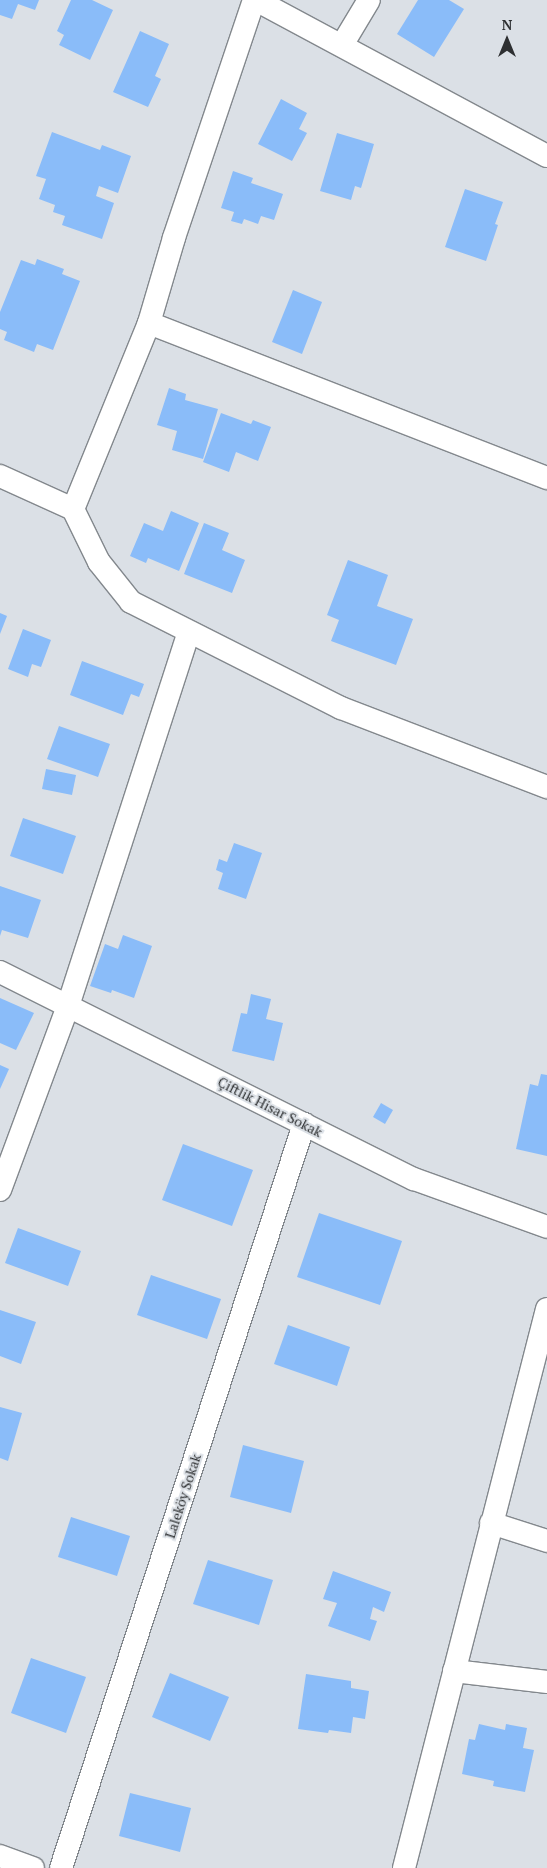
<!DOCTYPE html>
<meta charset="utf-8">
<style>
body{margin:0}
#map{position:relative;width:547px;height:1868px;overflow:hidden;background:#dbe0e6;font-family:"PT Serif",serif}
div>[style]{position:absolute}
.building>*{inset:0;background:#8abcf9}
.roads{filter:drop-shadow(1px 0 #83888d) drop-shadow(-1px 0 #83888d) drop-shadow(0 1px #83888d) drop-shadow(0 -1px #83888d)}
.minor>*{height:22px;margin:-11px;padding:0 11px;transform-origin:11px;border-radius:11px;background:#fff}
span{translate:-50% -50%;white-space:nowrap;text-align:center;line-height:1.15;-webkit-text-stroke:4px #dbe0e6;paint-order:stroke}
.street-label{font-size:14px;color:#2e3032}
.north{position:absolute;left:482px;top:15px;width:50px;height:50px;-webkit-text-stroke:4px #dbe0e6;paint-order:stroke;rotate:0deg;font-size:14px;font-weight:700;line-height:20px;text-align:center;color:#2e3032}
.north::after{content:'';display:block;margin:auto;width:18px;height:22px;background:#2e3032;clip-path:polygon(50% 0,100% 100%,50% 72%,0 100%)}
</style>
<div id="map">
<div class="building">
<i style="clip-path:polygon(0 0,39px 0,35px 10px,18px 4px,12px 19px,0 15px)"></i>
<i style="clip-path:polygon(71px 0,92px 0,113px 10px,90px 60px,59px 45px,64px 35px,57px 31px)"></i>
<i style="clip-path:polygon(418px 0,449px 0,464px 9px,434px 57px,397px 34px)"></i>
<i style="clip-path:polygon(140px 31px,169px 44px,155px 76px,161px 79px,148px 107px,113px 92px)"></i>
<i style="clip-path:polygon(281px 99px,307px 113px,299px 129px,307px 133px,292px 161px,258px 144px)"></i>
<i style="clip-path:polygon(52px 132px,100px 150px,102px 145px,131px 156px,118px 193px,99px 186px,96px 196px,114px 203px,102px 239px,62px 225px,65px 216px,53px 212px,55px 205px,39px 199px,46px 179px,36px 176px)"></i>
<i style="clip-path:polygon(337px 133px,374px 144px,361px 188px,355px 186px,351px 200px,320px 191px)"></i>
<i style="clip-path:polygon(233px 171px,253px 178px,251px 183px,283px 194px,274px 220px,261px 216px,258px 224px,244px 219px,242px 224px,231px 221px,234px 212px,221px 208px)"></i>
<i style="clip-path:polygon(465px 189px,503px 202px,495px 224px,498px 225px,486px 261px,445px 247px)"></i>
<i style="clip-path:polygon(37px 259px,64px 269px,62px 274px,80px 281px,53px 350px,37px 344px,34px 352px,4px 340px,7px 332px,0 329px,0 312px,21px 260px,35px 265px)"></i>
<i style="clip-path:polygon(293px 290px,322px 302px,302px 354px,272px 342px)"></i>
<i style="clip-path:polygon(169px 388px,186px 394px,185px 400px,218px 409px,203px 459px,172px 450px,177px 431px,157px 425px)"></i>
<i style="clip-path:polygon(221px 413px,251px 424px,253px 420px,271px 427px,258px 461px,236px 452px,229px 472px,203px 462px)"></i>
<i style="clip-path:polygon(171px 511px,199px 523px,179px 571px,148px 558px,146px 563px,130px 556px,144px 523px,163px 531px)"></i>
<i style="clip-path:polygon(204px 523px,229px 533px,222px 550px,245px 560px,232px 593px,184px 574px)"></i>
<i style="clip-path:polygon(348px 560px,388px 575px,377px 606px,413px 619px,396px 665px,331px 641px,339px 620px,327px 615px)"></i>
<i style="clip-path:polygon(0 613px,7px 616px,0 634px)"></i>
<i style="clip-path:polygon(23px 629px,51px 640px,41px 667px,32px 664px,28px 677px,8px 669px)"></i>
<i style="clip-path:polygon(82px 661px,144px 684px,139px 697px,131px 694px,123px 715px,70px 695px)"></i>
<i style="clip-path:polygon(59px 726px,110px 744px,98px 777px,47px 759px)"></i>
<i style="clip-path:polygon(46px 769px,76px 775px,72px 795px,42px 789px)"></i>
<i style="clip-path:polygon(23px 818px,76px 836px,63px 874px,10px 856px)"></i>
<i style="clip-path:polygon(234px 843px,262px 853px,246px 899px,218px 889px,223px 873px,216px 870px,219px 859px,227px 862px)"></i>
<i style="clip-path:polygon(0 886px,41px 900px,28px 938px,2px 930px,0 936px)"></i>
<i style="clip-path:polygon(123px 935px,152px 946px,134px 998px,112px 990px,111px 993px,90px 986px,105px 944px,118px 949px)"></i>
<i style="clip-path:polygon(251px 994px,271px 999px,266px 1019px,283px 1023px,274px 1061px,232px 1051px,241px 1013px,247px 1014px)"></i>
<i style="clip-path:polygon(0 998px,34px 1013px,16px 1050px,0 1043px)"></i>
<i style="clip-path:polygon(0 1065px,9px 1069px,0 1089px)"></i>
<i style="clip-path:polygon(541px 1074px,547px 1075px,547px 1156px,516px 1149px,530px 1084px,538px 1086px)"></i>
<i style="clip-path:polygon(381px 1103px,393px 1110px,385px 1124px,373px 1117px)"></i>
<i style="clip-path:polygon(183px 1144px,253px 1170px,232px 1226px,162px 1200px)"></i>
<i style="clip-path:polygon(319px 1213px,402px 1241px,380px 1305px,297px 1277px)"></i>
<i style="clip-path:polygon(18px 1228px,81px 1251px,68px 1286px,5px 1263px)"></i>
<i style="clip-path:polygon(151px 1275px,221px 1299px,207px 1339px,137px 1315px)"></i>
<i style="clip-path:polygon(0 1310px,36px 1322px,21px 1364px,0 1356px)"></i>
<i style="clip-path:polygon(288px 1325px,350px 1347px,337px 1386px,274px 1364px)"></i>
<i style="clip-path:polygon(0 1407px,22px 1413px,8px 1461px,0 1458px)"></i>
<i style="clip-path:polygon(243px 1445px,304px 1461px,291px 1513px,230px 1497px)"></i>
<i style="clip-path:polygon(71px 1517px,130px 1536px,117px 1576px,58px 1557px)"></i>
<i style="clip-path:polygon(208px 1560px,273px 1580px,259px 1625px,193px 1604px)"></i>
<i style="clip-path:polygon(333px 1571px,391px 1592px,384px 1612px,373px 1607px,370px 1619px,377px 1621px,370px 1641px,328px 1626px,337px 1603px,323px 1599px)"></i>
<i style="clip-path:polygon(31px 1658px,86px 1677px,66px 1733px,11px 1713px)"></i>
<i style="clip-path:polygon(170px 1673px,229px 1697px,210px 1741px,152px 1717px)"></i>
<i style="clip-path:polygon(306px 1674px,351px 1681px,351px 1688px,369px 1691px,365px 1719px,353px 1717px,351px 1733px,329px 1730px,328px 1733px,298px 1729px)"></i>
<i style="clip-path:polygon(479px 1724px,505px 1730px,506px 1724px,527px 1728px,523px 1748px,534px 1750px,525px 1792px,493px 1786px,494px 1781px,462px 1774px,469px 1739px,475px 1740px)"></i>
<i style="clip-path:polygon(130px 1793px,191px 1808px,180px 1852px,119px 1836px)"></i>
</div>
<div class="roads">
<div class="minor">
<i style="left:254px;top:0;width:251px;rotate:108.6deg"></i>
<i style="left:174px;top:238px;width:89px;rotate:106.4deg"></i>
<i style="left:149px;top:323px;width:201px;rotate:112.2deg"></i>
<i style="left:73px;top:509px;width:59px;rotate:63.9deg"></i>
<i style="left:99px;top:562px;width:51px;rotate:51.3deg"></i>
<i style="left:131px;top:602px;width:235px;rotate:26.8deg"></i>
<i style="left:341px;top:708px;width:221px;rotate:21deg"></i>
<i style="left:256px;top:0;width:330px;rotate:28.2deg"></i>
<i style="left:342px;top:45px;width:52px;rotate:-59deg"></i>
<i style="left:149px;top:323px;width:427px;rotate:21.3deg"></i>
<i style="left:0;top:476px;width:80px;rotate:24.3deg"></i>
<i style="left:0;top:972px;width:463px;rotate:26.6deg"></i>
<i style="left:414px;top:1179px;width:141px;rotate:19.8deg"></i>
<i style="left:0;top:1190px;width:196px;rotate:-69.7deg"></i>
<i style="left:68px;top:1006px;width:393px;rotate:-72.1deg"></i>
<i style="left:491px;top:1523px;width:59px;rotate:17.8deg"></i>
<i style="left:454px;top:1671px;width:94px;rotate:6.7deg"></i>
<i style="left:0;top:1856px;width:35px;rotate:20deg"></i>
<i style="left:61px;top:1868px;width:783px;rotate:-71.91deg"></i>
<i style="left:404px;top:1868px;width:577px;rotate:-75.65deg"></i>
</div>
</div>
<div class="street-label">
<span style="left:270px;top:1107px;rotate:27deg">Çiftlik Hisar Sokak</span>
<span style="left:183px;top:1496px;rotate:-72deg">Laleköy Sokak</span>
</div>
<div class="north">N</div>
</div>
